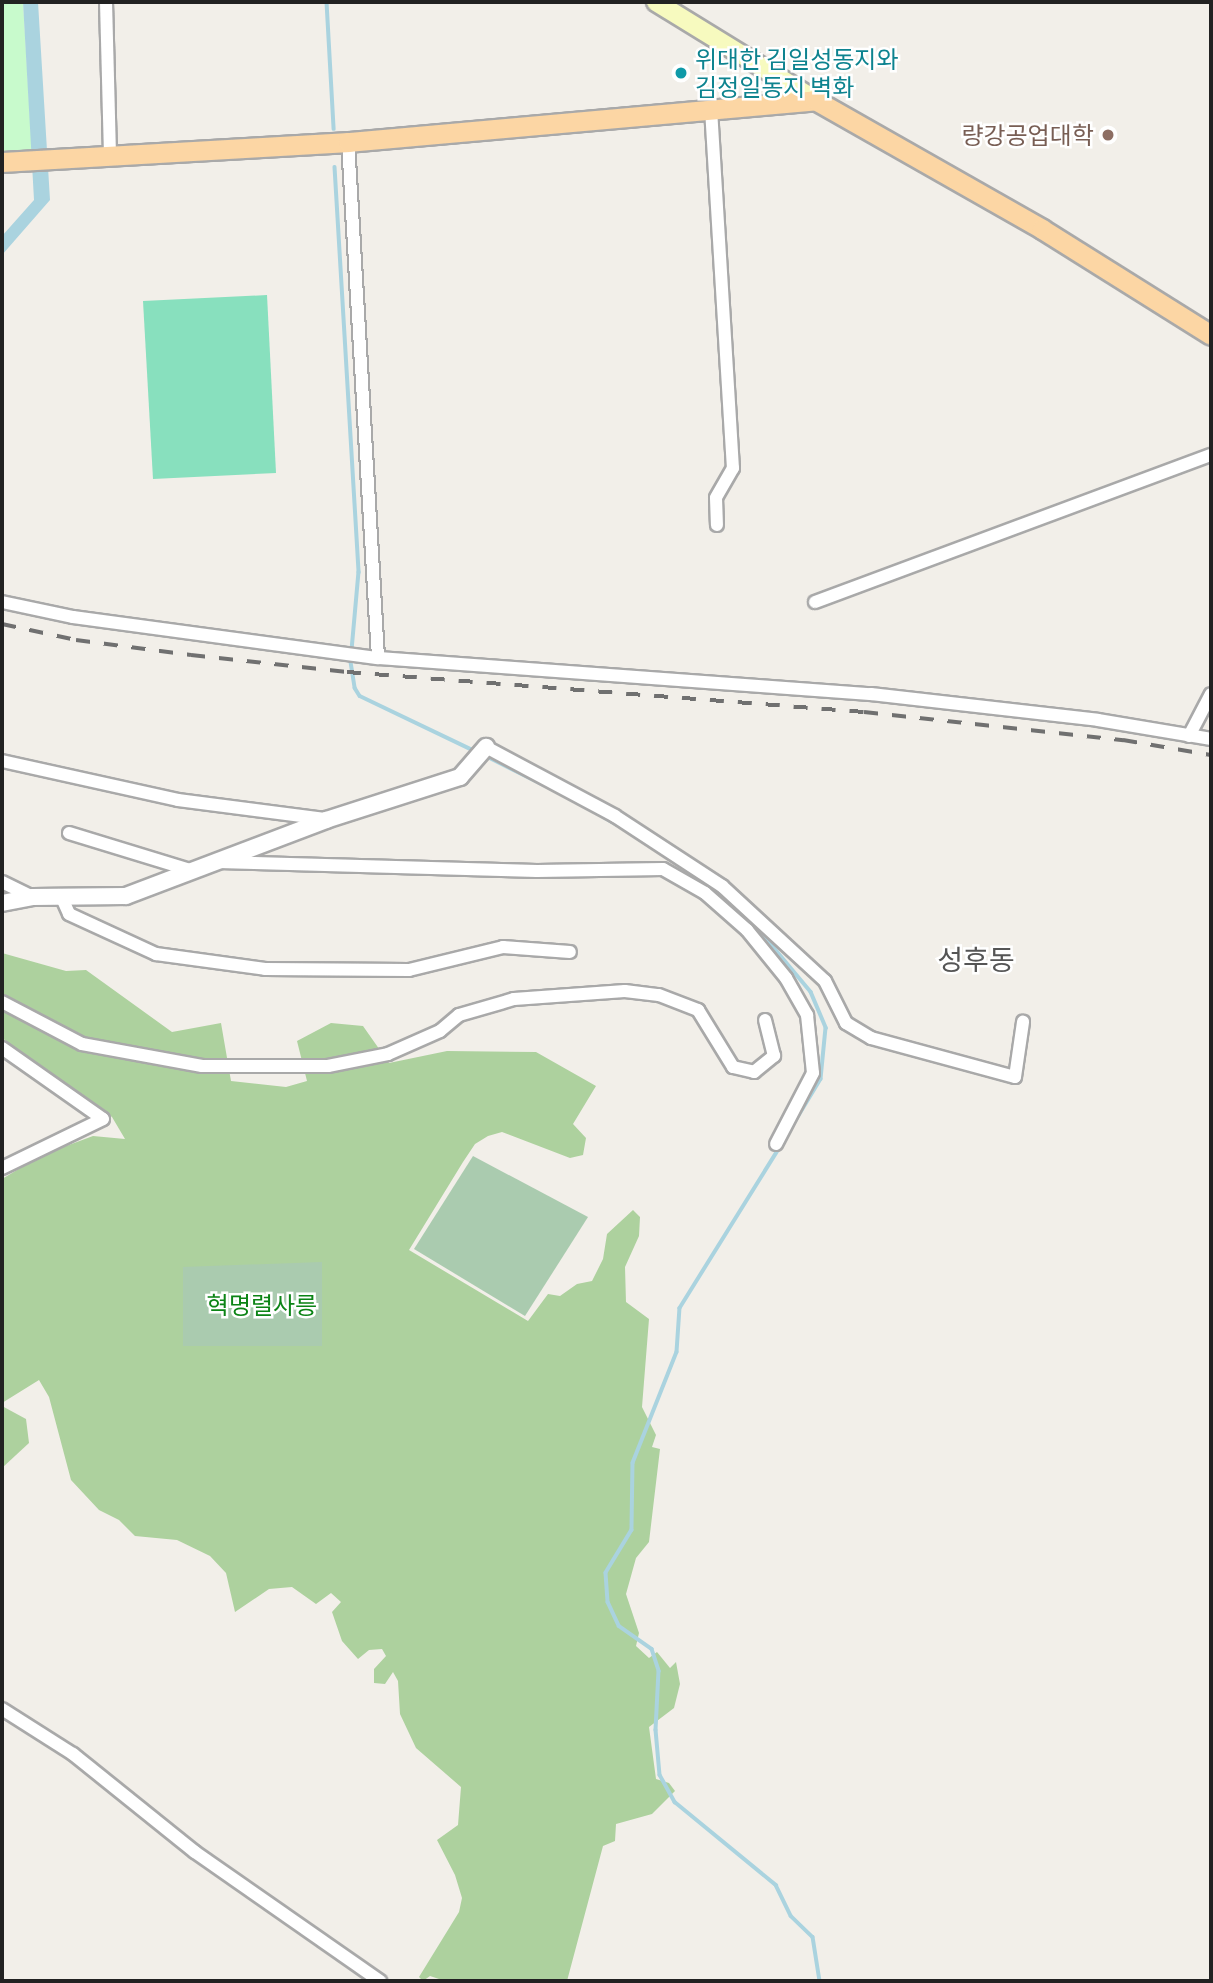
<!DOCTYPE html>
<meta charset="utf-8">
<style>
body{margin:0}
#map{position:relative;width:1213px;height:1983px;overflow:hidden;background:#f2efe9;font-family:Manrope,"Noto Sans KR",sans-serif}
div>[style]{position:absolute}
.forest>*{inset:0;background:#add19e}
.cemetery>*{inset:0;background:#aacbaf}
.park>*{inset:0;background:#c8facc}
.pitch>*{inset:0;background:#88e0be}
.water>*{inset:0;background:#aad3df}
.stream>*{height:3.5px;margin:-1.75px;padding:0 1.75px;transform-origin:1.75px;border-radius:1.75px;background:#aad3df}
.roads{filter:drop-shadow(2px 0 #a9a9a9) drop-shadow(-2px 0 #a9a9a9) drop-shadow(0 2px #a9a9a9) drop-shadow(0 -2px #a9a9a9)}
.minor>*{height:12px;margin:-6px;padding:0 6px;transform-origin:6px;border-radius:6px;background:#fff}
.tertiary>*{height:16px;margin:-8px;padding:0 8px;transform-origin:8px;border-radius:8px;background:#fff}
.secondary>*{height:18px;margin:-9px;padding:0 9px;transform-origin:9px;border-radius:9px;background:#f7fabf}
.primary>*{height:19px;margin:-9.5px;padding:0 9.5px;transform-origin:9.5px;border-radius:9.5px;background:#fcd6a4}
.rail>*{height:3.5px;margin-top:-1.75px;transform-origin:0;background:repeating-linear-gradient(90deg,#707070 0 14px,transparent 0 28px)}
.dots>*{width:19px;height:19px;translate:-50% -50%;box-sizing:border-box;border:4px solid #fff;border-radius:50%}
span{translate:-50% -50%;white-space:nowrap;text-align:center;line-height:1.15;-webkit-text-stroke:5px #fff;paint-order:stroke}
.culture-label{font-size:24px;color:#0d838f}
.left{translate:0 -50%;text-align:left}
.education-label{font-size:24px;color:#785e54}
.right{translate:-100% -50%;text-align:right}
.park-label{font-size:24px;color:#0c8416}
.quarter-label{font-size:28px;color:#555}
.frame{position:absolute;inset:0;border:4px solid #222;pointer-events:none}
</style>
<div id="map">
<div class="forest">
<i style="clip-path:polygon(2px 953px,66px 971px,86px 970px,172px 1032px,221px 1023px,231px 1081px,286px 1087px,307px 1081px,297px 1041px,331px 1023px,363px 1026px,389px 1063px,447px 1051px,536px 1052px,596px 1086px,573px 1124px,586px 1138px,583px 1155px,570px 1158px,502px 1132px,488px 1136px,475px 1144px,463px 1162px,409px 1250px,528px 1321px,548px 1294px,560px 1296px,577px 1284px,592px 1281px,603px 1259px,607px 1234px,633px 1210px,640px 1217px,639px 1236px,625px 1267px,626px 1302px,649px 1319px,642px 1407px,656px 1435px,652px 1447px,660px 1449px,649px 1542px,636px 1558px,626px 1594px,639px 1633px,636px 1646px,649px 1658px,657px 1652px,670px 1668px,676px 1662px,680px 1684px,674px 1708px,649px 1727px,656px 1779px,669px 1783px,675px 1791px,652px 1814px,616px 1824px,615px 1841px,603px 1846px,567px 1981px,445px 1981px,430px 1976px,423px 1981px,419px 1977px,459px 1912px,462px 1898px,455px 1875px,437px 1840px,458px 1825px,461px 1787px,416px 1748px,400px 1714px,398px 1681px,393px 1672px,385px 1684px,374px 1683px,374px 1669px,386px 1656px,382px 1649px,369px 1650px,358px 1659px,342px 1641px,332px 1612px,341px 1602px,331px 1593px,316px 1604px,292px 1587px,269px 1589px,235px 1612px,226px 1573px,210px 1556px,177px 1540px,135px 1536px,119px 1520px,99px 1510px,71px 1480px,49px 1397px,39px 1380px,2px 1403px,2px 1179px,42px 1155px,93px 1136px,125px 1139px,112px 1117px,2px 1038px)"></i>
<i style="clip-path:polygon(2px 1406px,26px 1419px,29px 1443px,2px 1468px)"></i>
</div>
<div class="cemetery">
<i style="clip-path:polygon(473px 1156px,588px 1217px,525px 1316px,414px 1249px)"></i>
<i style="clip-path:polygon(322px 1262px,322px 1346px,183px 1346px,183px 1267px)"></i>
</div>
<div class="park">
<i style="clip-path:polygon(2px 2px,23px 2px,32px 151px,2px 153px)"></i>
</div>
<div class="pitch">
<i style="clip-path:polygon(267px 295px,276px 473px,153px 479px,143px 301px)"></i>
</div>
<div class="water">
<i style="clip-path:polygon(23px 2px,38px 2px,50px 200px,2px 255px,2px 236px,34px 200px)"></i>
</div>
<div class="stream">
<i style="left:327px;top:2px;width:127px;rotate:86.8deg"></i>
<i style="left:335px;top:167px;width:406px;rotate:86.6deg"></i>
<i style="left:359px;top:572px;width:90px;rotate:95.1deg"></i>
<i style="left:351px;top:662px;width:26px;rotate:81deg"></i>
<i style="left:355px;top:688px;width:9px;rotate:58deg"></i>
<i style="left:360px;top:696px;width:130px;rotate:25.6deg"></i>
<i style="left:484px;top:755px;width:76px;rotate:26.6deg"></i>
<i style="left:602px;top:816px;width:16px;rotate:30deg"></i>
<i style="left:696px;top:876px;width:65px;rotate:38.8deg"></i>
<i style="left:755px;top:925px;width:87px;rotate:50.1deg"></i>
<i style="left:811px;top:992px;width:39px;rotate:67deg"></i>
<i style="left:826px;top:1028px;width:51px;rotate:95.6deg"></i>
<i style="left:821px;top:1079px;width:70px;rotate:121deg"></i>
<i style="left:781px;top:1146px;width:191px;rotate:121.9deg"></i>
<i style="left:680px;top:1308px;width:44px;rotate:93.9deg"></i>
<i style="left:677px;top:1352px;width:119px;rotate:111.6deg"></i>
<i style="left:633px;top:1463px;width:67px;rotate:90.9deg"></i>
<i style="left:632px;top:1530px;width:50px;rotate:121.2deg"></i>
<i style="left:606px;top:1573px;width:29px;rotate:86deg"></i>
<i style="left:608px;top:1602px;width:26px;rotate:65deg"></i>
<i style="left:619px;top:1626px;width:40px;rotate:34.9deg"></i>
<i style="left:652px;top:1649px;width:23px;rotate:72deg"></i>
<i style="left:659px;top:1671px;width:59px;rotate:92.9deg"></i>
<i style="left:656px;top:1730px;width:45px;rotate:84.9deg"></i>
<i style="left:660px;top:1775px;width:31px;rotate:61deg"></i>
<i style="left:675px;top:1802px;width:131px;rotate:39.4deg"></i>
<i style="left:776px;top:1885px;width:34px;rotate:64deg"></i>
<i style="left:791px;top:1916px;width:30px;rotate:44deg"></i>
<i style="left:813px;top:1937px;width:45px;rotate:81deg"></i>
</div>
<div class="roads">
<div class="minor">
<i style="left:106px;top:2px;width:153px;rotate:88.5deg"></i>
<i style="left:711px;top:109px;width:360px;rotate:86.5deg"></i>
<i style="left:733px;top:468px;width:34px;rotate:120deg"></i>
<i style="left:716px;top:498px;width:27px;rotate:88deg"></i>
<i style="left:348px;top:142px;width:517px;rotate:86.67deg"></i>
<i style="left:378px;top:658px;width:494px;rotate:4.2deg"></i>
<i style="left:871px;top:694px;width:228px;rotate:6.5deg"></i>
<i style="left:1098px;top:720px;width:115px;rotate:9.5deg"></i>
<i style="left:2px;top:602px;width:73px;rotate:11.9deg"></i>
<i style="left:73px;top:617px;width:308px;rotate:7.7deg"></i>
<i style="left:815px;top:602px;width:422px;rotate:-20.4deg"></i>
<i style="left:1189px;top:736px;width:47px;rotate:-62.4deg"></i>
<i style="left:486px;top:747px;width:146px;rotate:28.1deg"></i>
<i style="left:615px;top:816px;width:128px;rotate:33.2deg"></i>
<i style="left:722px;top:886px;width:140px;rotate:42.7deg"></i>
<i style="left:825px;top:981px;width:47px;rotate:63.4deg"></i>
<i style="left:846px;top:1023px;width:29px;rotate:31deg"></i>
<i style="left:871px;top:1038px;width:149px;rotate:15.2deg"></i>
<i style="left:1015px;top:1077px;width:56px;rotate:-81.7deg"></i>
<i style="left:2px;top:761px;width:180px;rotate:12.5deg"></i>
<i style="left:178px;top:800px;width:148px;rotate:7.4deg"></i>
<i style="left:69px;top:833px;width:130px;rotate:17deg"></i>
<i style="left:219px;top:862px;width:318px;rotate:1.6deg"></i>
<i style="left:537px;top:871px;width:126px;rotate:-0.9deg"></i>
<i style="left:663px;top:869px;width:48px;rotate:29.7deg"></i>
<i style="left:705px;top:893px;width:56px;rotate:41.4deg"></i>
<i style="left:747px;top:930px;width:62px;rotate:50.9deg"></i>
<i style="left:786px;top:978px;width:43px;rotate:60.4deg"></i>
<i style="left:807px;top:1015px;width:58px;rotate:84.1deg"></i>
<i style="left:813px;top:1073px;width:80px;rotate:117.5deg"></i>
<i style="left:2px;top:882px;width:34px;rotate:26deg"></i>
<i style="left:62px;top:898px;width:17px;rotate:66deg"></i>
<i style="left:69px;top:914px;width:96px;rotate:24.7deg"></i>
<i style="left:156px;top:954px;width:110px;rotate:7.8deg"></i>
<i style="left:265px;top:969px;width:144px;rotate:0.4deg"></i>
<i style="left:409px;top:970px;width:97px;rotate:-13.7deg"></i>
<i style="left:503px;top:947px;width:67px;rotate:4.3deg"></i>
<i style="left:2px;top:1002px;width:90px;rotate:27.7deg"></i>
<i style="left:82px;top:1044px;width:122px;rotate:10.4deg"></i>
<i style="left:202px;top:1066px;width:126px"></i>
<i style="left:328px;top:1066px;width:61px;rotate:-11.3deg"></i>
<i style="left:388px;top:1054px;width:57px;rotate:-23.9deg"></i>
<i style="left:440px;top:1031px;width:25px;rotate:-40deg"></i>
<i style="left:459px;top:1015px;width:57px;rotate:-16.2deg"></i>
<i style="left:514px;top:999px;width:111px;rotate:-4.1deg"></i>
<i style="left:625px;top:991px;width:34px;rotate:7deg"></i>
<i style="left:659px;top:995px;width:42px;rotate:21deg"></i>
<i style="left:698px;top:1010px;width:67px;rotate:58.4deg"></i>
<i style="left:733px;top:1067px;width:22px;rotate:13deg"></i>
<i style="left:754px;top:1072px;width:26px;rotate:-39deg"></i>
<i style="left:774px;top:1056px;width:37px;rotate:-104deg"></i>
<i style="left:2px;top:1048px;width:123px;rotate:35.1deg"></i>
<i style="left:103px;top:1119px;width:112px;rotate:154.1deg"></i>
<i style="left:2px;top:1709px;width:84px;rotate:32.4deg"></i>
<i style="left:73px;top:1754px;width:156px;rotate:38.8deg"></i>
<i style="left:195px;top:1852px;width:226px;rotate:34.9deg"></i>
</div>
<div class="tertiary">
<i style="left:2px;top:903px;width:32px;rotate:-11deg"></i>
<i style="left:33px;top:897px;width:93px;rotate:-0.6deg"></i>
<i style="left:126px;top:896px;width:214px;rotate:-20.8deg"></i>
<i style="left:326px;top:820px;width:141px;rotate:-17.8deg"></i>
<i style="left:460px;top:777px;width:40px;rotate:-49deg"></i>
</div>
<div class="secondary">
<i style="left:656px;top:2px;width:187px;rotate:31.6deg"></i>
</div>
<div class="primary">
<i style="left:2px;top:162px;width:347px;rotate:-3.3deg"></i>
<i style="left:348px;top:142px;width:469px;rotate:-5.1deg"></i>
<i style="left:815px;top:100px;width:261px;rotate:29.6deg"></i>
<i style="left:1042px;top:229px;width:199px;rotate:32.1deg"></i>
</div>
</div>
<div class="rail">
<i style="left:2px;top:624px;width:76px;rotate:12.2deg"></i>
<i style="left:76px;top:640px;width:116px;rotate:7.4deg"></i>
<i style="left:191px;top:655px;width:157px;rotate:6.2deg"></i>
<i style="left:347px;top:672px;width:519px;rotate:4.42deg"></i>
<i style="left:864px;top:712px;width:261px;rotate:6.2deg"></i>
<i style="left:1123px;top:740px;width:89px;rotate:9.7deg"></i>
</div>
<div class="dots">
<i style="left:681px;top:73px;background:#0f9aa8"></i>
<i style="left:1108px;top:135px;background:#8d6e63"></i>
</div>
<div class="culture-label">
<span class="left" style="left:695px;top:73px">위대한 김일성동지와<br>김정일동지 벽화</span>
</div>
<div class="education-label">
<span class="right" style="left:1094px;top:135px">량강공업대학</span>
</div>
<div class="park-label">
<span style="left:262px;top:1305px">혁명렬사릉</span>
</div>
<div class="quarter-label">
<span style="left:976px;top:959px">성후동</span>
</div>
<div class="frame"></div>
</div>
